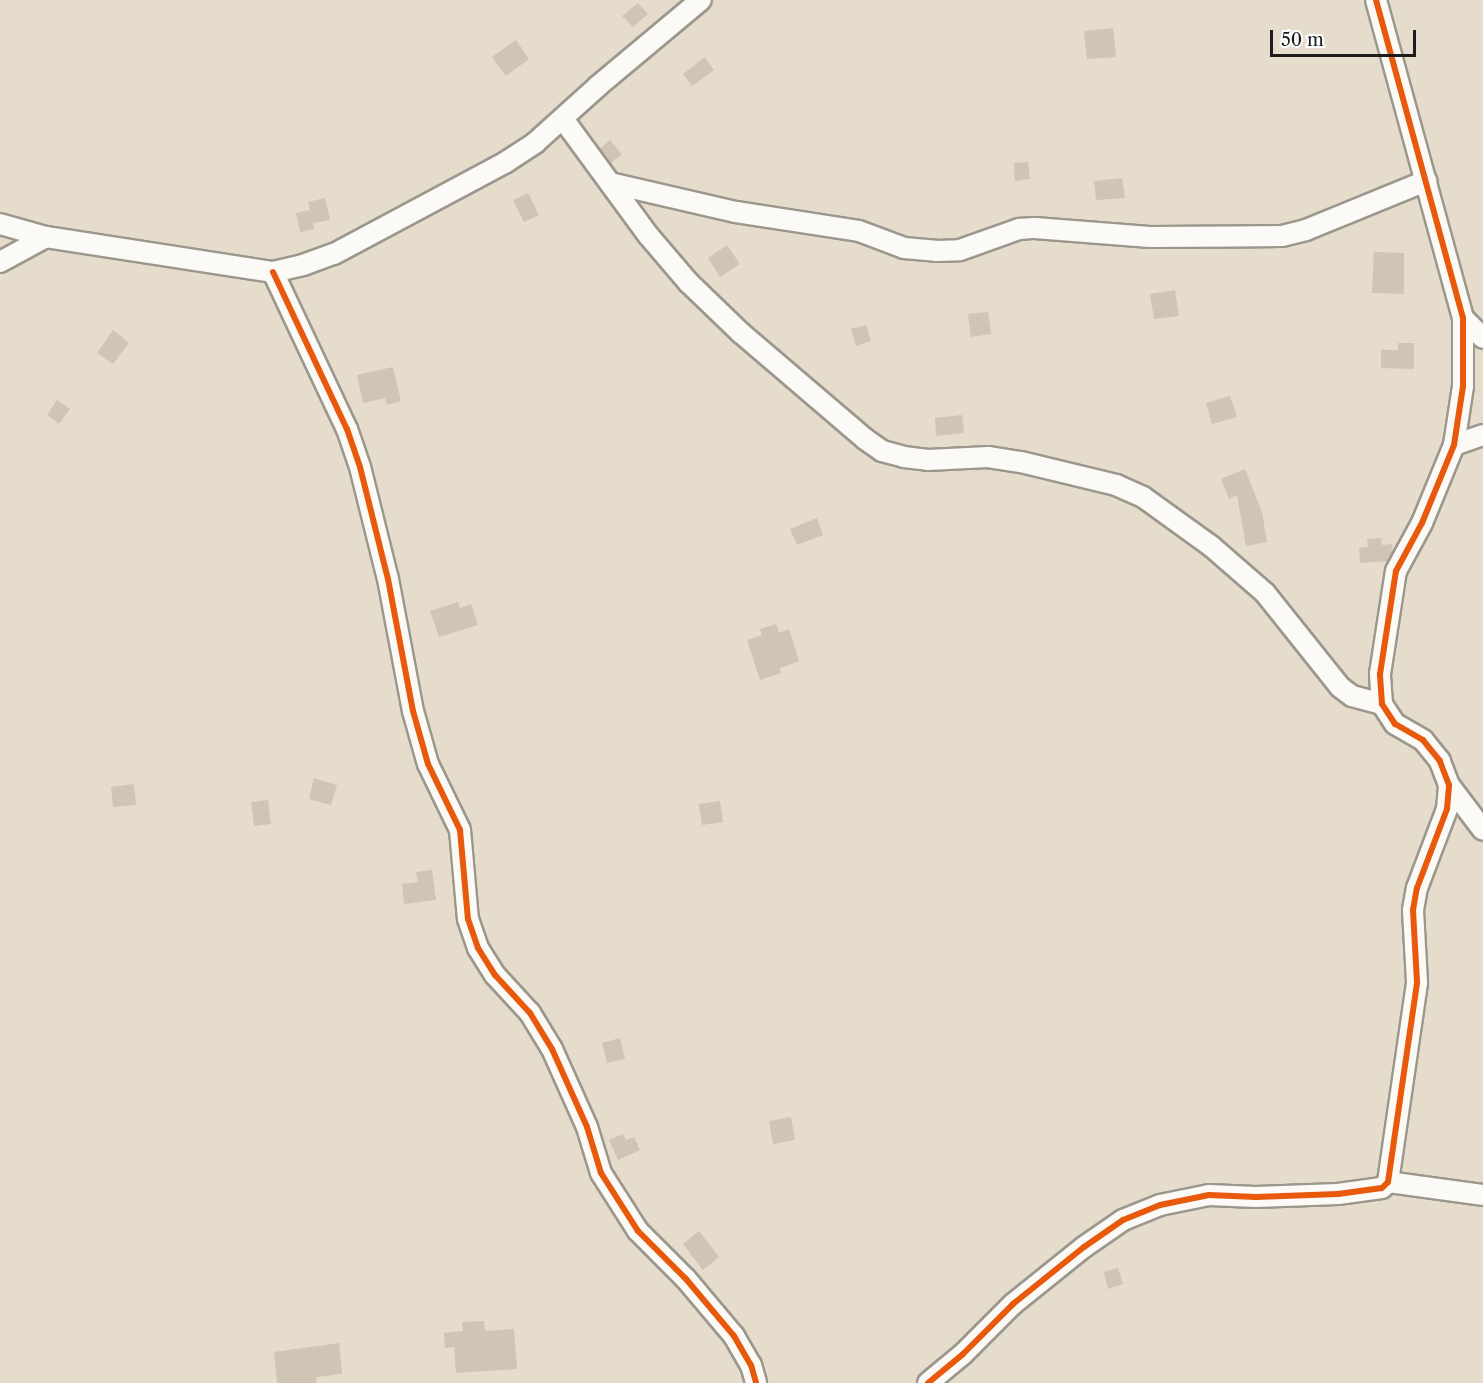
<!DOCTYPE html>
<style>
body{margin:0}
#map{position:relative;width:1483px;height:1383px;overflow:hidden;background:#e5dccb;font-family:"Libre Caslon Text",serif}
div>[style]{position:absolute}
.building>*{inset:0;background:#d0c4b4}
.roads{filter:drop-shadow(2px 0 #9c978d) drop-shadow(-2px 0 #9c978d) drop-shadow(0 2px #9c978d) drop-shadow(0 -2px #9c978d)}
.street>*{height:20px;margin:-10px;padding:0 10px;transform-origin:10px;border-radius:10px;background:#fbfaf7}
.cycleway>*{height:6px;margin:-3px;padding:0 3px;transform-origin:3px;border-radius:3px;background:#e8590c}
span{translate:-50% -50%;white-space:nowrap;text-align:center;line-height:1.15;-webkit-text-stroke:4.5px #fff;paint-order:stroke}
.scale{position:absolute;left:1270px;top:30px;width:146px;height:27px;box-sizing:border-box;border:3px solid #1c1c1c;border-top:0;padding-left:8px;font-size:18px;line-height:21px;white-space:nowrap;color:#1c1c1c;-webkit-text-stroke:4px #fff;paint-order:stroke}
</style>
<div id="map">
<div class="building">
<i style="clip-path:polygon(638px 3px,648px 14px,633px 27px,622px 16px)"></i>
<i style="clip-path:polygon(1113px 28px,1116px 57px,1087px 59px,1084px 31px)"></i>
<i style="clip-path:polygon(516px 40px,529px 59px,506px 76px,492px 57px)"></i>
<i style="clip-path:polygon(705px 57px,714px 70px,692px 86px,683px 74px)"></i>
<i style="clip-path:polygon(610px 140px,622px 154px,610px 164px,600px 149px)"></i>
<i style="clip-path:polygon(1028px 162px,1030px 179px,1015px 181px,1014px 163px)"></i>
<i style="clip-path:polygon(1122px 178px,1125px 198px,1096px 200px,1094px 181px)"></i>
<i style="clip-path:polygon(528px 193px,539px 215px,524px 222px,513px 200px)"></i>
<i style="clip-path:polygon(325px 198px,330px 220px,313px 223px,308px 202px)"></i>
<i style="clip-path:polygon(310px 210px,314px 229px,300px 232px,296px 213px)"></i>
<i style="clip-path:polygon(727px 245px,740px 264px,720px 277px,708px 258px)"></i>
<i style="clip-path:polygon(1374px 252px,1404px 253px,1404px 294px,1372px 293px)"></i>
<i style="clip-path:polygon(1175px 290px,1179px 316px,1154px 319px,1150px 294px)"></i>
<i style="clip-path:polygon(988px 312px,991px 334px,971px 337px,968px 314px)"></i>
<i style="clip-path:polygon(866px 325px,871px 341px,856px 346px,851px 329px)"></i>
<i style="clip-path:polygon(113px 330px,129px 343px,113px 364px,97px 353px)"></i>
<i style="clip-path:polygon(1398px 343px,1414px 343px,1414px 369px,1381px 368px,1381px 350px,1398px 350px)"></i>
<i style="clip-path:polygon(393px 367px,401px 401px,387px 405px,385px 398px,363px 403px,357px 375px)"></i>
<i style="clip-path:polygon(1230px 396px,1237px 417px,1212px 424px,1206px 403px)"></i>
<i style="clip-path:polygon(57px 400px,70px 409px,59px 424px,47px 415px)"></i>
<i style="clip-path:polygon(962px 415px,964px 433px,936px 436px,935px 418px)"></i>
<i style="clip-path:polygon(1245px 469px,1262px 512px,1267px 542px,1246px 546px,1237px 495px,1229px 499px,1221px 479px)"></i>
<i style="clip-path:polygon(817px 518px,823px 535px,797px 545px,790px 529px)"></i>
<i style="clip-path:polygon(1381px 538px,1382px 545px,1392px 544px,1393px 552px,1388px 561px,1360px 563px,1359px 548px,1368px 547px,1367px 539px)"></i>
<i style="clip-path:polygon(458px 602px,460px 608px,471px 604px,478px 625px,439px 637px,430px 611px)"></i>
<i style="clip-path:polygon(776px 624px,779px 633px,789px 629px,799px 661px,780px 668px,781px 673px,760px 680px,747px 640px,762px 635px,760px 629px)"></i>
<i style="clip-path:polygon(314px 778px,337px 785px,331px 805px,309px 799px)"></i>
<i style="clip-path:polygon(134px 784px,136px 805px,113px 807px,111px 787px)"></i>
<i style="clip-path:polygon(268px 800px,271px 824px,254px 826px,251px 802px)"></i>
<i style="clip-path:polygon(720px 801px,723px 822px,702px 825px,699px 804px)"></i>
<i style="clip-path:polygon(432px 870px,436px 900px,404px 904px,402px 884px,418px 882px,416px 872px)"></i>
<i style="clip-path:polygon(620px 1038px,625px 1059px,607px 1063px,602px 1043px)"></i>
<i style="clip-path:polygon(791px 1117px,795px 1140px,773px 1144px,769px 1121px)"></i>
<i style="clip-path:polygon(623px 1134px,626px 1140px,634px 1137px,640px 1150px,618px 1160px,609px 1140px)"></i>
<i style="clip-path:polygon(699px 1231px,719px 1257px,703px 1270px,683px 1244px)"></i>
<i style="clip-path:polygon(1118px 1268px,1123px 1284px,1108px 1289px,1104px 1272px)"></i>
<i style="clip-path:polygon(484px 1321px,485px 1331px,514px 1329px,517px 1369px,456px 1373px,454px 1347px,445px 1348px,444px 1333px,463px 1331px,462px 1322px)"></i>
<i style="clip-path:polygon(339px 1343px,342px 1374px,316px 1377px,317px 1383px,277px 1383px,274px 1352px)"></i>
</div>
<div class="roads">
<div class="street">
<i style="left:563px;top:119px;width:144px;rotate:53.8deg"></i>
<i style="left:648px;top:235px;width:63px;rotate:49.5deg"></i>
<i style="left:689px;top:283px;width:72px;rotate:43.9deg"></i>
<i style="left:741px;top:333px;width:163px;rotate:40.5deg"></i>
<i style="left:865px;top:439px;width:21px;rotate:35deg"></i>
<i style="left:882px;top:451px;width:23px;rotate:15deg"></i>
<i style="left:904px;top:457px;width:24px;rotate:7deg"></i>
<i style="left:928px;top:460px;width:60px;rotate:-2.9deg"></i>
<i style="left:988px;top:457px;width:33px;rotate:9deg"></i>
<i style="left:1021px;top:462px;width:98px;rotate:13.6deg"></i>
<i style="left:1116px;top:485px;width:30px;rotate:24deg"></i>
<i style="left:1143px;top:497px;width:84px;rotate:35.8deg"></i>
<i style="left:1211px;top:546px;width:72px;rotate:41deg"></i>
<i style="left:1265px;top:593px;width:120px;rotate:51.4deg"></i>
<i style="left:1340px;top:687px;width:15px;rotate:37deg"></i>
<i style="left:1352px;top:696px;width:31px;rotate:15deg"></i>
<i style="left:610px;top:183px;width:129px;rotate:13deg"></i>
<i style="left:736px;top:212px;width:124px;rotate:8.8deg"></i>
<i style="left:859px;top:231px;width:48px;rotate:20.7deg"></i>
<i style="left:904px;top:248px;width:32px;rotate:5deg"></i>
<i style="left:936px;top:251px;width:24px;rotate:-2deg"></i>
<i style="left:960px;top:250px;width:63px;rotate:-19.6deg"></i>
<i style="left:1019px;top:229px;width:16px;rotate:-4deg"></i>
<i style="left:1035px;top:228px;width:115px;rotate:4.5deg"></i>
<i style="left:1150px;top:237px;width:132px;rotate:-0.4deg"></i>
<i style="left:1282px;top:236px;width:25px;rotate:-14deg"></i>
<i style="left:1306px;top:230px;width:130px;rotate:-22.2deg"></i>
<i style="left:0;top:224px;width:48px;rotate:15.8deg"></i>
<i style="left:46px;top:237px;width:230px;rotate:8.8deg"></i>
<i style="left:273px;top:272px;width:31px;rotate:-13deg"></i>
<i style="left:303px;top:265px;width:33px;rotate:-20deg"></i>
<i style="left:334px;top:254px;width:195px;rotate:-28.1deg"></i>
<i style="left:506px;top:162px;width:35px;rotate:-33deg"></i>
<i style="left:535px;top:143px;width:85px;rotate:-42.1deg"></i>
<i style="left:598px;top:86px;width:134px;rotate:-39.9deg"></i>
<i style="left:0;top:262px;width:52px;rotate:-28.5deg"></i>
<i style="left:273px;top:272px;width:174px;rotate:64.8deg"></i>
<i style="left:347px;top:429px;width:40px;rotate:71.1deg"></i>
<i style="left:360px;top:467px;width:115px;rotate:76deg"></i>
<i style="left:388px;top:579px;width:134px;rotate:79.3deg"></i>
<i style="left:413px;top:711px;width:55px;rotate:74.2deg"></i>
<i style="left:428px;top:764px;width:73px;rotate:64.1deg"></i>
<i style="left:460px;top:830px;width:89px;rotate:84.9deg"></i>
<i style="left:468px;top:919px;width:31px;rotate:71deg"></i>
<i style="left:478px;top:948px;width:32px;rotate:58deg"></i>
<i style="left:495px;top:975px;width:52px;rotate:47.4deg"></i>
<i style="left:530px;top:1013px;width:42px;rotate:58.6deg"></i>
<i style="left:552px;top:1049px;width:85px;rotate:65.8deg"></i>
<i style="left:587px;top:1127px;width:48px;rotate:73.1deg"></i>
<i style="left:601px;top:1173px;width:69px;rotate:57.5deg"></i>
<i style="left:638px;top:1231px;width:68px;rotate:45deg"></i>
<i style="left:686px;top:1279px;width:75px;rotate:49.9deg"></i>
<i style="left:734px;top:1336px;width:34px;rotate:60deg"></i>
<i style="left:751px;top:1365px;width:19px;rotate:74deg"></i>
<i style="left:1463px;top:318px;width:28px;rotate:45deg"></i>
<i style="left:1454px;top:445px;width:31px;rotate:-19deg"></i>
<i style="left:1449px;top:785px;width:56px;rotate:52.9deg"></i>
<i style="left:1388px;top:1182px;width:96px;rotate:7.8deg"></i>
<i style="left:928px;top:1383px;width:45px;rotate:-39.6deg"></i>
<i style="left:963px;top:1354px;width:71px;rotate:-45deg"></i>
<i style="left:1013px;top:1304px;width:91px;rotate:-38.8deg"></i>
<i style="left:1084px;top:1247px;width:47px;rotate:-34.7deg"></i>
<i style="left:1123px;top:1220px;width:40px;rotate:-22deg"></i>
<i style="left:1160px;top:1205px;width:50px;rotate:-11.5deg"></i>
<i style="left:1209px;top:1195px;width:47px;rotate:2.4deg"></i>
<i style="left:1256px;top:1197px;width:82px;rotate:-2.1deg"></i>
<i style="left:1338px;top:1194px;width:44px;rotate:-7.8deg"></i>
<i style="left:1382px;top:1188px;width:8px;rotate:-45deg"></i>
<i style="left:1388px;top:1182px;width:202px;rotate:-81.7deg"></i>
<i style="left:1417px;top:982px;width:72px;rotate:-93.2deg"></i>
<i style="left:1413px;top:910px;width:22px;rotate:-80deg"></i>
<i style="left:1417px;top:888px;width:85px;rotate:-69.2deg"></i>
<i style="left:1447px;top:809px;width:24px;rotate:-85deg"></i>
<i style="left:1449px;top:785px;width:26px;rotate:-111deg"></i>
<i style="left:1440px;top:761px;width:27px;rotate:-129deg"></i>
<i style="left:1423px;top:740px;width:32px;rotate:-150deg"></i>
<i style="left:1395px;top:724px;width:24px;rotate:-123deg"></i>
<i style="left:1382px;top:704px;width:30px;rotate:-94deg"></i>
<i style="left:1380px;top:674px;width:104px;rotate:-81.2deg"></i>
<i style="left:1396px;top:571px;width:55px;rotate:-61.6deg"></i>
<i style="left:1422px;top:523px;width:84px;rotate:-67.7deg"></i>
<i style="left:1454px;top:445px;width:60px;rotate:-81.3deg"></i>
<i style="left:1463px;top:386px;width:68px;rotate:-90deg"></i>
<i style="left:1463px;top:318px;width:330px;rotate:-105.3deg"></i>
</div>
</div>
<div class="cycleway">
<i style="left:273px;top:272px;width:174px;rotate:64.8deg"></i>
<i style="left:347px;top:429px;width:40px;rotate:71.1deg"></i>
<i style="left:360px;top:467px;width:115px;rotate:76deg"></i>
<i style="left:388px;top:579px;width:134px;rotate:79.3deg"></i>
<i style="left:413px;top:711px;width:55px;rotate:74.2deg"></i>
<i style="left:428px;top:764px;width:73px;rotate:64.1deg"></i>
<i style="left:460px;top:830px;width:89px;rotate:84.9deg"></i>
<i style="left:468px;top:919px;width:31px;rotate:71deg"></i>
<i style="left:478px;top:948px;width:32px;rotate:58deg"></i>
<i style="left:495px;top:975px;width:52px;rotate:47.4deg"></i>
<i style="left:530px;top:1013px;width:42px;rotate:58.6deg"></i>
<i style="left:552px;top:1049px;width:85px;rotate:65.8deg"></i>
<i style="left:587px;top:1127px;width:48px;rotate:73.1deg"></i>
<i style="left:601px;top:1173px;width:69px;rotate:57.5deg"></i>
<i style="left:638px;top:1231px;width:68px;rotate:45deg"></i>
<i style="left:686px;top:1279px;width:75px;rotate:49.9deg"></i>
<i style="left:734px;top:1336px;width:34px;rotate:60deg"></i>
<i style="left:751px;top:1365px;width:19px;rotate:74deg"></i>
<i style="left:928px;top:1383px;width:45px;rotate:-39.6deg"></i>
<i style="left:963px;top:1354px;width:71px;rotate:-45deg"></i>
<i style="left:1013px;top:1304px;width:91px;rotate:-38.8deg"></i>
<i style="left:1084px;top:1247px;width:47px;rotate:-34.7deg"></i>
<i style="left:1123px;top:1220px;width:40px;rotate:-22deg"></i>
<i style="left:1160px;top:1205px;width:50px;rotate:-11.5deg"></i>
<i style="left:1209px;top:1195px;width:47px;rotate:2.4deg"></i>
<i style="left:1256px;top:1197px;width:82px;rotate:-2.1deg"></i>
<i style="left:1338px;top:1194px;width:44px;rotate:-7.8deg"></i>
<i style="left:1382px;top:1188px;width:8px;rotate:-45deg"></i>
<i style="left:1388px;top:1182px;width:202px;rotate:-81.7deg"></i>
<i style="left:1417px;top:982px;width:72px;rotate:-93.2deg"></i>
<i style="left:1413px;top:910px;width:22px;rotate:-80deg"></i>
<i style="left:1417px;top:888px;width:85px;rotate:-69.2deg"></i>
<i style="left:1447px;top:809px;width:24px;rotate:-85deg"></i>
<i style="left:1449px;top:785px;width:26px;rotate:-111deg"></i>
<i style="left:1440px;top:761px;width:27px;rotate:-129deg"></i>
<i style="left:1423px;top:740px;width:32px;rotate:-150deg"></i>
<i style="left:1395px;top:724px;width:24px;rotate:-123deg"></i>
<i style="left:1382px;top:704px;width:30px;rotate:-94deg"></i>
<i style="left:1380px;top:674px;width:104px;rotate:-81.2deg"></i>
<i style="left:1396px;top:571px;width:55px;rotate:-61.6deg"></i>
<i style="left:1422px;top:523px;width:84px;rotate:-67.7deg"></i>
<i style="left:1454px;top:445px;width:60px;rotate:-81.3deg"></i>
<i style="left:1463px;top:386px;width:68px;rotate:-90deg"></i>
<i style="left:1463px;top:318px;width:330px;rotate:-105.3deg"></i>
</div>
<div class="scale">50 m</div>
</div>
